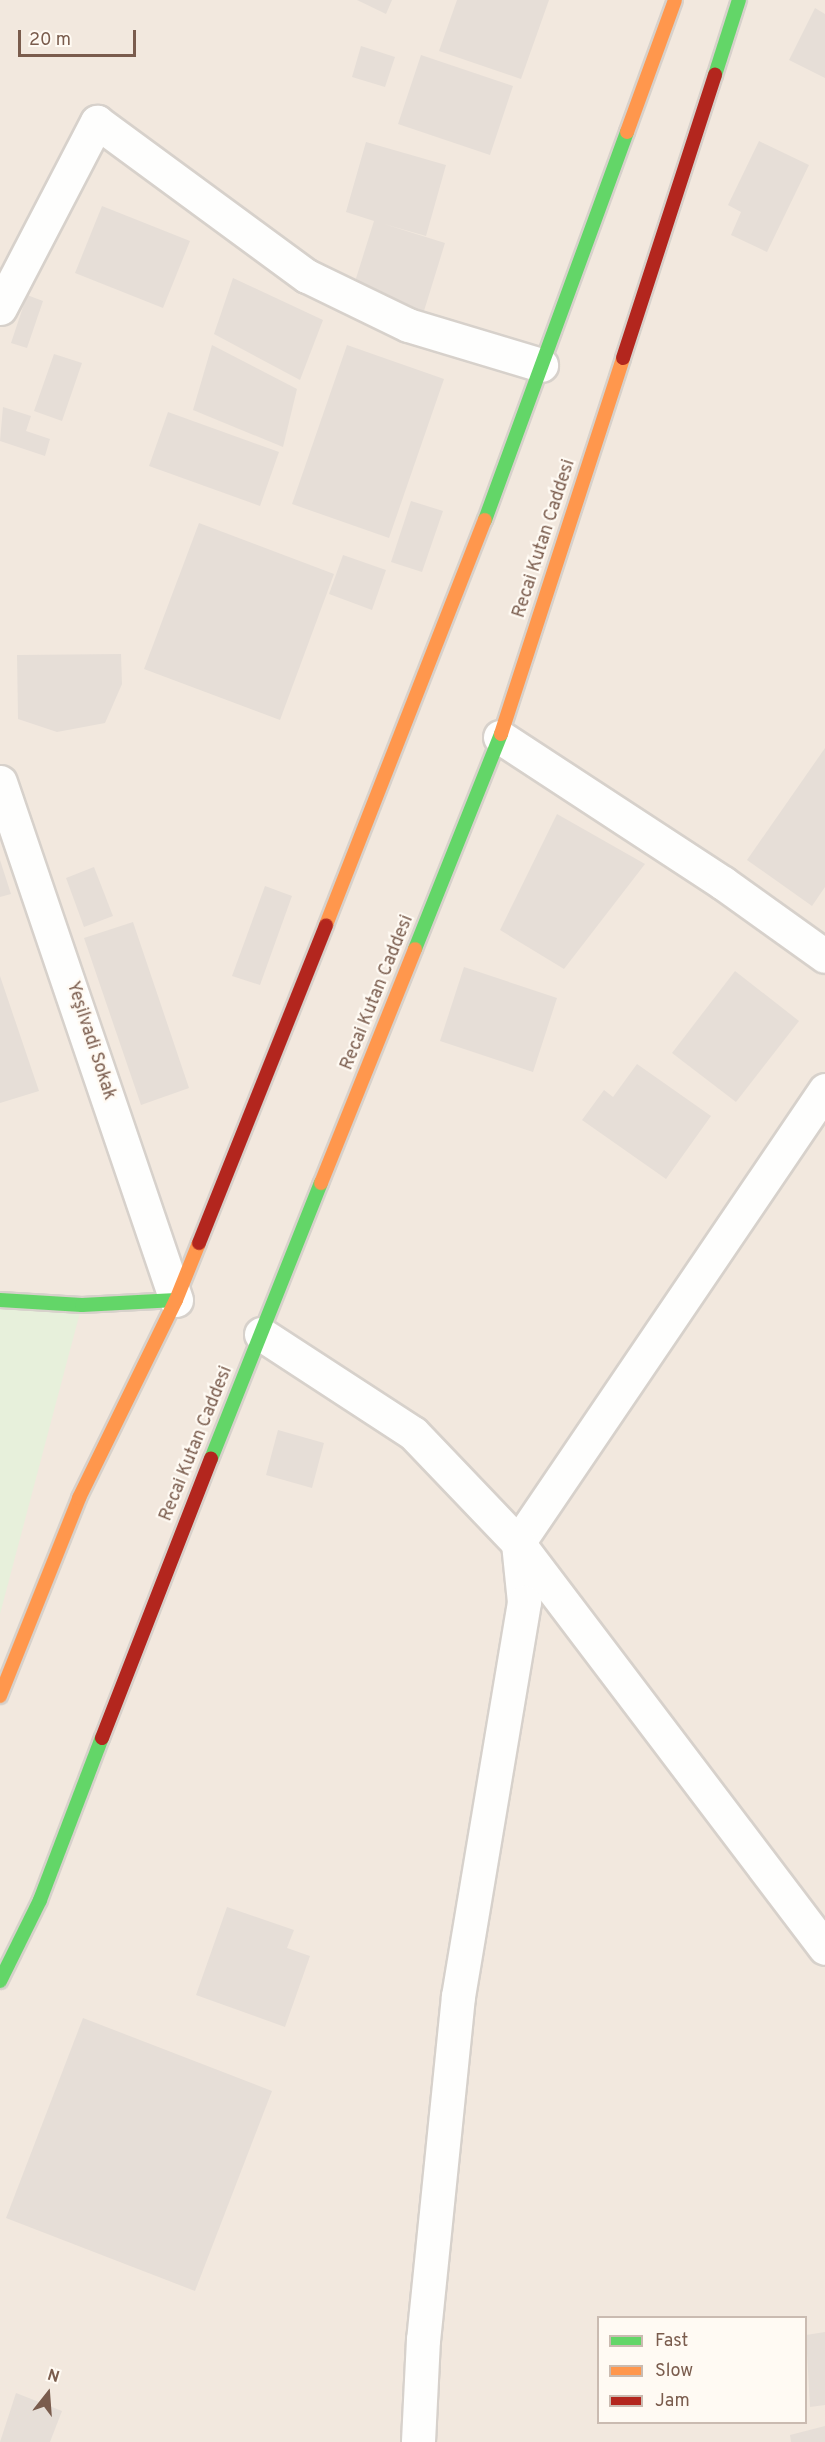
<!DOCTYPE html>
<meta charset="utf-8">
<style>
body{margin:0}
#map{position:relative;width:825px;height:2442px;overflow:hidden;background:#f9f5f0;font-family:Overpass,sans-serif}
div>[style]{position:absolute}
.residential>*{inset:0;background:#f2e8de}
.green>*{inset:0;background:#e7f0db}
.building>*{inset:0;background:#e6ded7}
.roads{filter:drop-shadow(2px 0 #d7d1cb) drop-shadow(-2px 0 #d7d1cb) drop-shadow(0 2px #d7d1cb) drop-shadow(0 -2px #d7d1cb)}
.street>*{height:33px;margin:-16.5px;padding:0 16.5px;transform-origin:16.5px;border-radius:16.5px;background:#fefefd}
.fast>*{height:14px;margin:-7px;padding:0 7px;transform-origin:7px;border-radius:7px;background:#63d668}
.slow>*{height:14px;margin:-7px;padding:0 7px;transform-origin:7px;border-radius:7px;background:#ff974d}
.jam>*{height:14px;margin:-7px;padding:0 7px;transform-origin:7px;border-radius:7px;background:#b3261e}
span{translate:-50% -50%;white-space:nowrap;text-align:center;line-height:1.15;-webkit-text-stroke:4.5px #fffaf3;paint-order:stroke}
.street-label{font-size:18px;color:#7a5c4d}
.legend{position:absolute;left:597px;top:2316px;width:210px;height:108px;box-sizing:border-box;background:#fffaf3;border:2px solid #cabbb1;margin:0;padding:8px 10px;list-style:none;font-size:18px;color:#7a5c4d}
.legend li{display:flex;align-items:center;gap:12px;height:30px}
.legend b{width:30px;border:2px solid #cabbb1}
.north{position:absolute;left:18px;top:2364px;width:60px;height:60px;-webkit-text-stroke:4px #fffaf3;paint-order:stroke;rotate:17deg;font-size:16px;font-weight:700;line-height:24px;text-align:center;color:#7a5c4d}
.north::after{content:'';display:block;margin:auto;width:21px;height:27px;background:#7a5c4d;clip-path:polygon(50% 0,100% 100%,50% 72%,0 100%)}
.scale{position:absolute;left:18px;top:30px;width:118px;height:27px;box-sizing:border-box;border:3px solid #7a5c4d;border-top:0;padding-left:8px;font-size:18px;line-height:21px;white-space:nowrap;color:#7a5c4d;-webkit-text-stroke:4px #fffaf3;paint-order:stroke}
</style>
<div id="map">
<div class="residential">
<i style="clip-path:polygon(evenodd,0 0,825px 0,825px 2442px,0 2442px,0 0,598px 2318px,806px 2318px,806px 2422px,598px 2422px,598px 2318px)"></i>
</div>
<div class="green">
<i style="clip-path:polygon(0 1299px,82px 1305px,0 1614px)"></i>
</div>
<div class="building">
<i style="clip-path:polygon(357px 0,392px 0,386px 14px)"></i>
<i style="clip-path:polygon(457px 0,549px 0,521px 79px,439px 51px)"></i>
<i style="clip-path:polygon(815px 8px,825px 14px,825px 78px,789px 60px)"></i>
<i style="clip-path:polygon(361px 46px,395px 57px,385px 87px,352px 77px)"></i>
<i style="clip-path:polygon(421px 55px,513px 86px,490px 155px,398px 124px)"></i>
<i style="clip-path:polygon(759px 141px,809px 165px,767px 252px,731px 235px,741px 212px,728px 205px)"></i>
<i style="clip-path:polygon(366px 142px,446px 165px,426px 236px,384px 224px,445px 243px,424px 311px,353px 288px,374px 221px,346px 212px)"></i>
<i style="clip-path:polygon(102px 206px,190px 241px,163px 308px,75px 273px)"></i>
<i style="clip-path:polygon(233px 278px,323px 320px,300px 380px,214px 334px)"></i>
<i style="clip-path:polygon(27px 295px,43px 301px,27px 348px,11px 343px)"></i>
<i style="clip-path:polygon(212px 345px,297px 389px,283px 447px,193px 410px)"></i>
<i style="clip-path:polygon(347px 345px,444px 379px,389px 538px,292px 504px)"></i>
<i style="clip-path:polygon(54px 354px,82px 363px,62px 421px,34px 411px)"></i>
<i style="clip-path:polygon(3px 407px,31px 416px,26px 431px,50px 439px,45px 456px,0 441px)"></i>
<i style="clip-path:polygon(168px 412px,279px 452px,260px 506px,149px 466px)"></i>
<i style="clip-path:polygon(411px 501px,443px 511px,422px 572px,391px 562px)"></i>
<i style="clip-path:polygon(199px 523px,334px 574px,280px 720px,144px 669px)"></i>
<i style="clip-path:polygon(343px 555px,386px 570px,372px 610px,329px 594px)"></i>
<i style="clip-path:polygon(121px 654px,122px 684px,105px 723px,57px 732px,18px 719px,17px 655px)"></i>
<i style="clip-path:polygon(825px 748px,825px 887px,812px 906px,747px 860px)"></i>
<i style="clip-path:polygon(557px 814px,645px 864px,564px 969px,500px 930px)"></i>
<i style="clip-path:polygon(0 860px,11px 894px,0 897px)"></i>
<i style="clip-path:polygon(94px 867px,113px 916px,84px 927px,66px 878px)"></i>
<i style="clip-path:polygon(265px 886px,292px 896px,260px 985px,232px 976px)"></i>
<i style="clip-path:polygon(133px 922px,189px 1088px,141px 1105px,84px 938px)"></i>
<i style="clip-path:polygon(464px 967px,557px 998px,533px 1072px,440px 1041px)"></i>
<i style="clip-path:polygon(735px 971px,799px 1021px,736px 1102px,672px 1053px)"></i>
<i style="clip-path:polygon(0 976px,39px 1091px,0 1103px)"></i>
<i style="clip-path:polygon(637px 1064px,711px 1116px,666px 1179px,582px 1120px,604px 1090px,613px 1097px)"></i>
<i style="clip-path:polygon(278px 1430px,324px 1443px,312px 1488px,266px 1475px)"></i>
<i style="clip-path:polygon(227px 1907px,294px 1930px,287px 1948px,310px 1956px,285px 2027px,196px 1995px)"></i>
<i style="clip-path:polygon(83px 2018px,272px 2091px,195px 2291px,6px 2218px)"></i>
<i style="clip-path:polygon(825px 2332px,825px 2405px,810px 2407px,806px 2335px)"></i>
<i style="clip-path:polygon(16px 2393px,62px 2411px,50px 2442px,0 2442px)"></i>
<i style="clip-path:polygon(825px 2426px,825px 2442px,791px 2442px,790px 2435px)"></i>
</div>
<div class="roads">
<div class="street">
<i style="left:0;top:308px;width:210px;rotate:-62.5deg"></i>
<i style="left:97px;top:122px;width:260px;rotate:36.3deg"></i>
<i style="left:307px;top:276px;width:112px;rotate:25.9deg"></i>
<i style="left:408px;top:325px;width:139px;rotate:16.7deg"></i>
<i style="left:500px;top:737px;width:267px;rotate:33.2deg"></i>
<i style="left:723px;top:883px;width:125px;rotate:35.6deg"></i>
<i style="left:0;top:782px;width:547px;rotate:71.23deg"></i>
<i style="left:825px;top:1090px;width:547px;rotate:124.13deg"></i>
<i style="left:518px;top:1543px;width:508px;rotate:52.84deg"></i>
<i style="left:261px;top:1334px;width:181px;rotate:33.1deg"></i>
<i style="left:413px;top:1433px;width:152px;rotate:46.3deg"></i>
<i style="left:518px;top:1543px;width:59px;rotate:84.2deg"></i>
<i style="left:524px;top:1602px;width:399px;rotate:99.5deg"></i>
<i style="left:458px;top:1996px;width:345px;rotate:95.8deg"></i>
<i style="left:423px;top:2339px;width:103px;rotate:92.8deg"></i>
</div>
<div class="fast">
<i style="left:715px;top:75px;width:79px;rotate:-72.3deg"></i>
<i style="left:485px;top:520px;width:413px;rotate:-69.9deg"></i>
<i style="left:415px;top:949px;width:232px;rotate:-68.2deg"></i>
<i style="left:0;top:1300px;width:82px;rotate:3.5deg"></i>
<i style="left:82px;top:1305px;width:94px;rotate:-3deg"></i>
<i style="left:211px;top:1459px;width:297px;rotate:-68.3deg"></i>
<i style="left:0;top:1981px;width:90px;rotate:-63.7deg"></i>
<i style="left:40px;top:1900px;width:173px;rotate:-69.1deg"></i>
</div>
<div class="slow">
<i style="left:627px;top:132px;width:140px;rotate:-70deg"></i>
<i style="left:501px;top:734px;width:395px;rotate:-72deg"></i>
<i style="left:326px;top:925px;width:435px;rotate:-68.6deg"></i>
<i style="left:321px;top:1183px;width:252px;rotate:-68.1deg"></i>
<i style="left:0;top:1696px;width:213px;rotate:-68.2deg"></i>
<i style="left:79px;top:1498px;width:220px;rotate:-63.9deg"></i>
<i style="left:176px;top:1300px;width:61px;rotate:-68deg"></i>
</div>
<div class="jam">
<i style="left:623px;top:358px;width:298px;rotate:-72deg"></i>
<i style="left:199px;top:1243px;width:342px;rotate:-68.2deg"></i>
<i style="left:102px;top:1738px;width:300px;rotate:-68.7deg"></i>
</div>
</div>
<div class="street-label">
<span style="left:545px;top:539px;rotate:-72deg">Recai Kutan Caddesi</span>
<span style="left:378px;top:993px;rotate:-68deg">Recai Kutan Caddesi</span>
<span style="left:90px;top:1041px;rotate:72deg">Yeşilvadi Sokak</span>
<span style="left:197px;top:1444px;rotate:-68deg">Recai Kutan Caddesi</span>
</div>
<ul class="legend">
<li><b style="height:8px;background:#63d668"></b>Fast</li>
<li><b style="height:8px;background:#ff974d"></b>Slow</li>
<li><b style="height:8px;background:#b3261e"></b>Jam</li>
</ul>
<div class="north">N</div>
<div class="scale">20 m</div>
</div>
